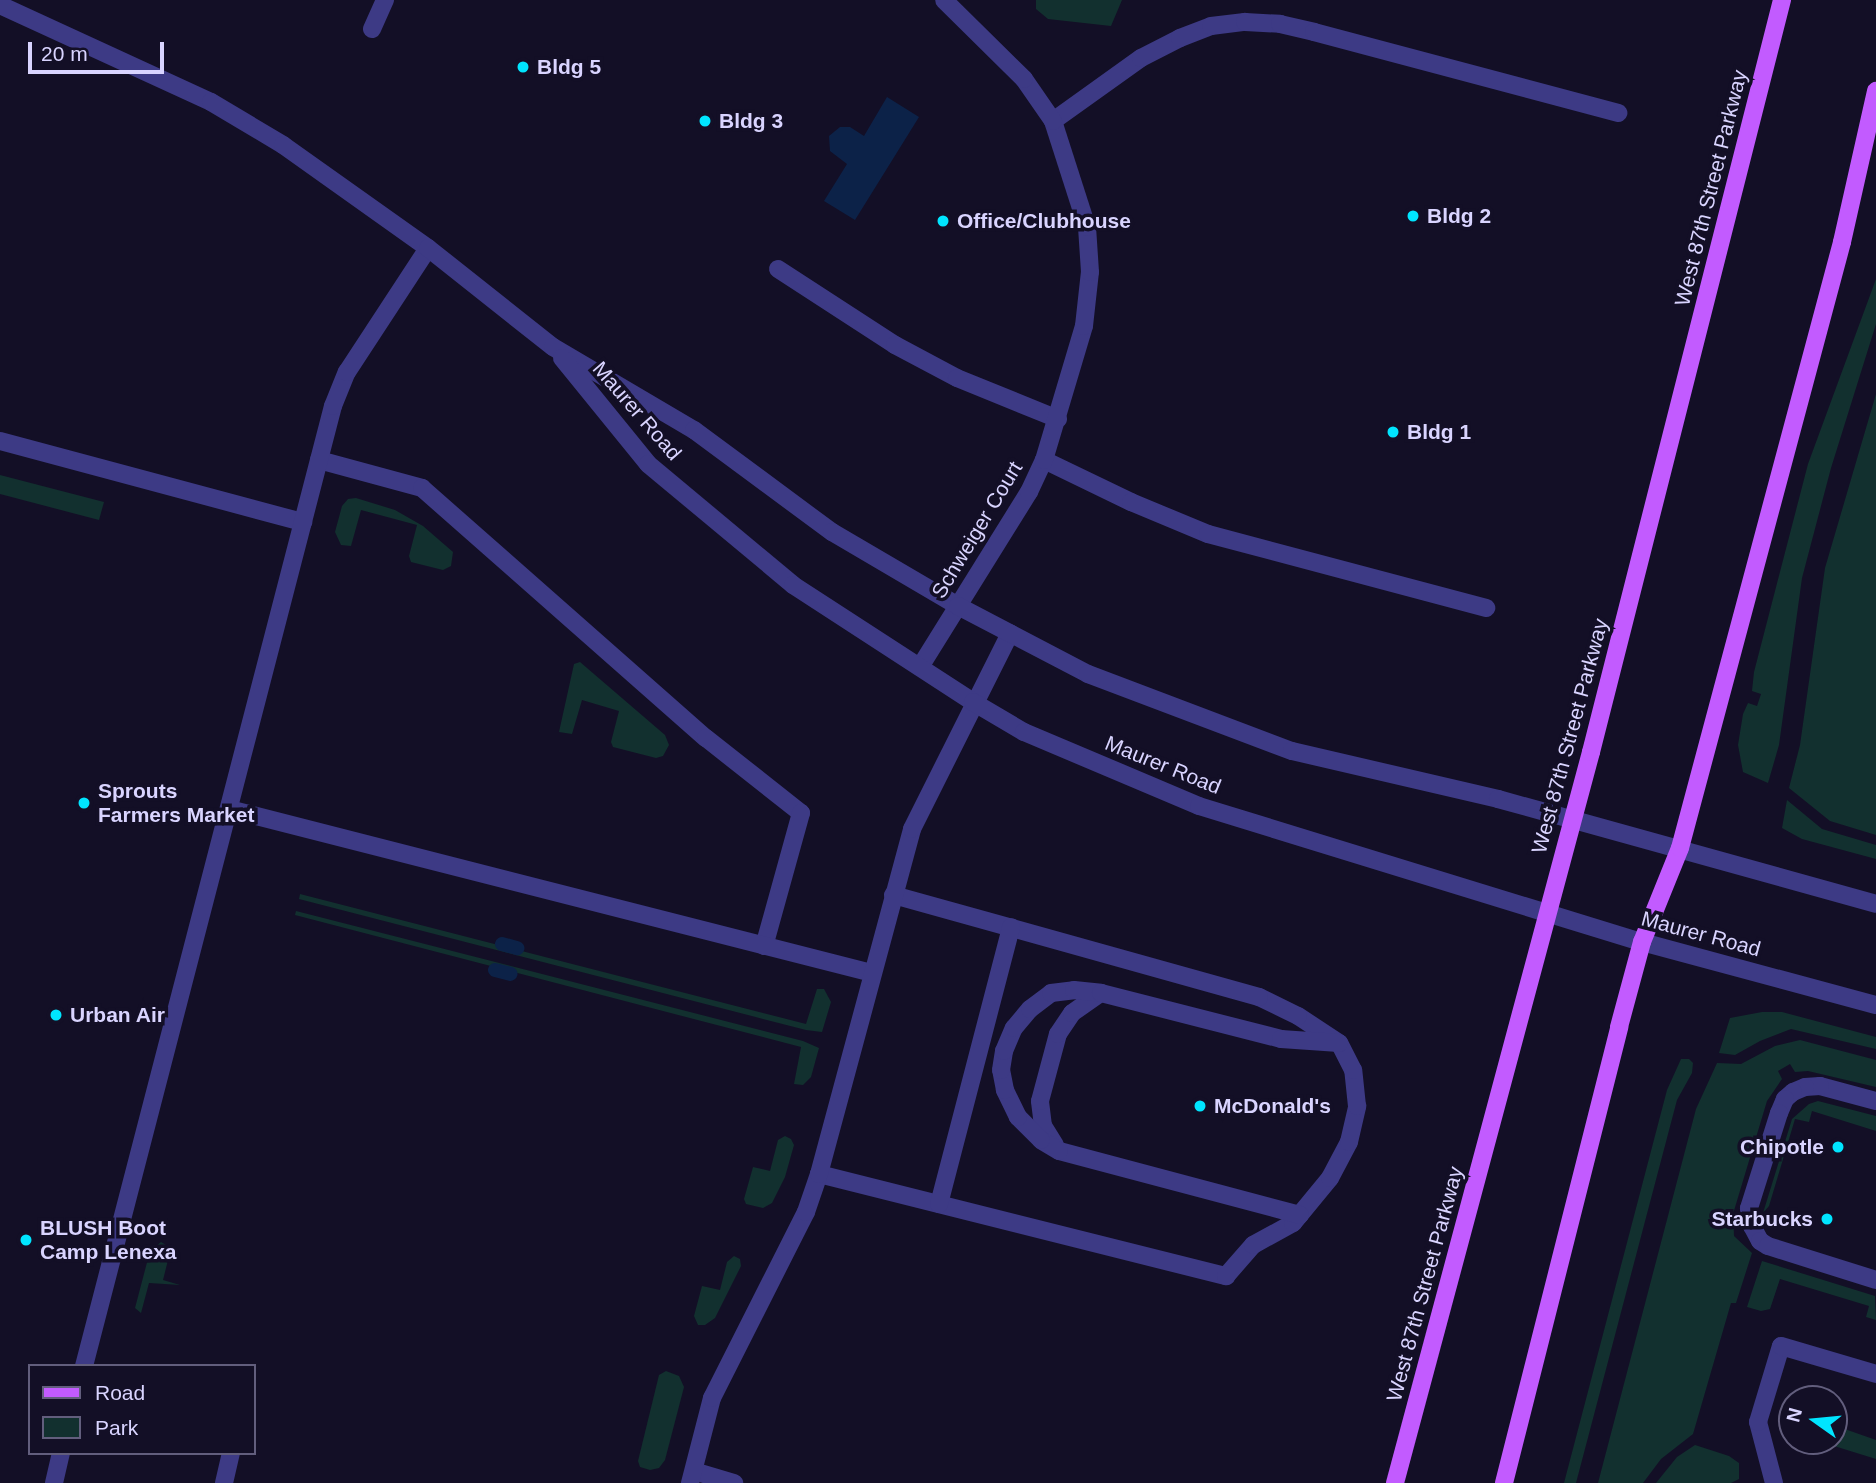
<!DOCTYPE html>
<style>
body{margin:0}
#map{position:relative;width:1876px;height:1483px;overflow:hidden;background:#130f26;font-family:Helvetica,sans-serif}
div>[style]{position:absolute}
.green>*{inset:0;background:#12302f}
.water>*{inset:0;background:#0c2248}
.stream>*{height:14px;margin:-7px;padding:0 7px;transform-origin:7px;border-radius:7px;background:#0c2248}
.service>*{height:18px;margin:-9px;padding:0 9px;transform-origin:9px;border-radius:9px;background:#3d3a85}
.minor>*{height:18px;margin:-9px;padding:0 9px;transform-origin:9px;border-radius:9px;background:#3d3a85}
.tertiary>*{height:18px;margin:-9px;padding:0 9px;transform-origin:9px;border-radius:9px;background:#3d3a85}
.primary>*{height:18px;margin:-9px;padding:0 9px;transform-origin:9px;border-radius:9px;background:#c25bff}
.dots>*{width:19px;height:19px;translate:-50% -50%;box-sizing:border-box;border:4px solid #130f26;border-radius:50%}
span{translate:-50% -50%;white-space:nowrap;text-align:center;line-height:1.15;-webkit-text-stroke:7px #130f26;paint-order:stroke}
.poi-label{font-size:21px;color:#d9d4ff;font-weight:700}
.left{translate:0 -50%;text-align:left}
.right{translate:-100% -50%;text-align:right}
.street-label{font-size:21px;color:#d9d4ff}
.legend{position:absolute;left:28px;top:1364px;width:228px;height:91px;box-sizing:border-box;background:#130f26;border:2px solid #625e7d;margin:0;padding:9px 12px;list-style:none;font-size:21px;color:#d9d4ff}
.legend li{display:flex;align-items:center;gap:14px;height:35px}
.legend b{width:35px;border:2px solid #625e7d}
.north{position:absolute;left:1778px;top:1385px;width:70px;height:70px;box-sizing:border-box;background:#130f26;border:2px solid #625e7d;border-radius:50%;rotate:285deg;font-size:19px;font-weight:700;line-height:28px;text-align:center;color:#d9d4ff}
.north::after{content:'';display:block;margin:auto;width:24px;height:32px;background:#00e5ff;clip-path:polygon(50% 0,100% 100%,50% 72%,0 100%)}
.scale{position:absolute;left:28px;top:42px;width:136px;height:32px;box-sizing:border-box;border:4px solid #d9d4ff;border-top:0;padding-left:9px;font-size:21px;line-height:24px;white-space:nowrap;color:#d9d4ff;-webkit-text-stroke:5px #130f26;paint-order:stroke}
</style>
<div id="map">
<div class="green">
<i style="clip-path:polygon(1036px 0,1122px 0,1111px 26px,1048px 19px,1036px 9px)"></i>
<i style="clip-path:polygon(1876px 279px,1876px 324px,1831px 468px,1802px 578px,1779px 745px,1768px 783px,1743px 772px,1738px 745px,1743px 714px,1748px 703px,1757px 706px,1761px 694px,1752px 691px,1754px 672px,1808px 464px)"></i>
<i style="clip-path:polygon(1876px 394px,1876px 835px,1830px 821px,1789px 788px,1800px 745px,1825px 568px)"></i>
<i style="clip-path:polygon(0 475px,104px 502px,99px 520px,0 494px)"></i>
<i style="clip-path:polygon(356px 498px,395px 510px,423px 526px,453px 552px,451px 566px,443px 570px,411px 562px,409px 556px,417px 525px,361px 510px,351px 546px,341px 545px,335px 532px,342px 506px,348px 499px)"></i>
<i style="clip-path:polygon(580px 662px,665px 735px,669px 745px,663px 756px,656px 758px,613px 747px,611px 742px,619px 711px,582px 700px,572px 734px,559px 732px,574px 664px)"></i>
<i style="clip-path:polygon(1787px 800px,1822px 829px,1876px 845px,1876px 859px,1802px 839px,1782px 828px)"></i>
<i style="clip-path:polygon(300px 894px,806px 1024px,817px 989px,824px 989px,831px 1002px,822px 1032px,806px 1030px,299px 899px)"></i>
<i style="clip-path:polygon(296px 911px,803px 1041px,819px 1048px,811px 1077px,803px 1085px,794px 1084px,801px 1047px,295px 915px)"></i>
<i style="clip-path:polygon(1762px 1012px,1782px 1012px,1876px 1037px,1876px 1049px,1791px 1029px,1760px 1041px,1735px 1055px,1719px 1053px,1730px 1018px)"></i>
<i style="clip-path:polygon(1800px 1040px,1876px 1060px,1876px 1087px,1808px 1071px,1795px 1072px,1790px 1064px,1778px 1071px,1782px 1079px,1767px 1101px,1733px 1214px,1734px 1236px,1752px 1253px,1736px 1303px,1731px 1303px,1693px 1434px,1661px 1459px,1643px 1483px,1598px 1483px,1696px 1109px,1717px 1063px,1741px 1064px,1775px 1046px)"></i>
<i style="clip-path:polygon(1681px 1059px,1689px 1059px,1693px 1063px,1692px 1073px,1677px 1100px,1576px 1483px,1564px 1483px,1667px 1090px)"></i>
<i style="clip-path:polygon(1818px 1101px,1876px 1116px,1876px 1131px,1812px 1111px,1809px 1122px,1795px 1119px,1769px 1206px,1763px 1213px,1792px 1119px,1809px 1104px)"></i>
<i style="clip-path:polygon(785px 1136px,791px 1139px,794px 1145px,785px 1177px,772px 1203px,763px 1208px,746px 1204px,744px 1199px,753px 1167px,770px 1171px,778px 1140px)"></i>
<i style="clip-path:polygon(161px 1242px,171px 1248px,163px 1280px,180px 1285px,149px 1283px,141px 1313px,135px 1308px,150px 1251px)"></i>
<i style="clip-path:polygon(734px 1256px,740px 1259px,741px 1266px,715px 1318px,705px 1325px,698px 1325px,694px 1316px,702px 1286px,720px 1290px,727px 1262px)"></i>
<i style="clip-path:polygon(1762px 1261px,1875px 1296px,1876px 1320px,1866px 1317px,1869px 1306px,1780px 1279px,1770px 1309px,1761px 1311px,1747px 1307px)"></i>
<i style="clip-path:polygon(666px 1371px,679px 1376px,684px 1387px,665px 1460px,659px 1468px,650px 1470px,640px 1467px,638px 1461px,659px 1375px)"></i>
<i style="clip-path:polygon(1839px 1427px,1876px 1440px,1876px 1459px,1818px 1441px,1834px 1441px,1834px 1430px)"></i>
<i style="clip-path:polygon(1695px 1445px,1729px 1456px,1739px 1463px,1739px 1479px,1731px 1483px,1656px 1483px,1677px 1457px)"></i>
</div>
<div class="water">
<i style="clip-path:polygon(887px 97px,919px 117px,855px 220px,824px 201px,847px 164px,830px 151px,829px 136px,840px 127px,850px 127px,864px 136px)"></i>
</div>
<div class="stream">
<i style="left:502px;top:944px;width:16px;rotate:15deg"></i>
<i style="left:495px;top:970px;width:16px;rotate:14deg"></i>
</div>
<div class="service">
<i style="left:372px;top:29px;width:32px;rotate:-66deg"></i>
<i style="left:1053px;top:121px;width:108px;rotate:-35.6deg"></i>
<i style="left:1141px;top:58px;width:44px;rotate:-27.1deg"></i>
<i style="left:1180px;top:38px;width:33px;rotate:-21deg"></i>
<i style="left:1211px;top:26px;width:34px;rotate:-7deg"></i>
<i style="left:1245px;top:22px;width:35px;rotate:3deg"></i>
<i style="left:1280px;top:24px;width:35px;rotate:13deg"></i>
<i style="left:1314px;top:32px;width:315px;rotate:14.9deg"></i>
<i style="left:778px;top:269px;width:140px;rotate:33deg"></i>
<i style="left:895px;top:345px;width:70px;rotate:28deg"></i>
<i style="left:957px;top:378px;width:109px;rotate:22.1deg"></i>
<i style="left:0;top:441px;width:314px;rotate:15deg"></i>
<i style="left:319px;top:460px;width:107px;rotate:15.2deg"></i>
<i style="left:422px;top:488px;width:378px;rotate:41.4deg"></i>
<i style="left:706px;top:738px;width:121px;rotate:38.3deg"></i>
<i style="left:801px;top:813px;width:138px;rotate:105.5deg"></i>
<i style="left:1044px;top:460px;width:97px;rotate:25.8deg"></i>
<i style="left:1131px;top:502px;width:83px;rotate:22.6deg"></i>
<i style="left:1208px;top:534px;width:288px;rotate:14.9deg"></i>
<i style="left:229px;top:809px;width:664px;rotate:14.31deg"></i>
<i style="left:1876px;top:1101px;width:58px;rotate:-165deg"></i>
<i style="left:1820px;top:1086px;width:15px;rotate:176deg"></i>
<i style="left:1805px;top:1087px;width:13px;rotate:157deg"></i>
<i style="left:1793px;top:1092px;width:11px;rotate:139deg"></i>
<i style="left:1785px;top:1099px;width:15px;rotate:113deg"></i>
<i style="left:1779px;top:1113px;width:100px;rotate:107.5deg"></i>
<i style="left:1749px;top:1208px;width:18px;rotate:81deg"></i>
<i style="left:1752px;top:1226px;width:17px;rotate:62deg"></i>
<i style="left:1760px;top:1241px;width:9px;rotate:32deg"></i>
<i style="left:1768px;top:1246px;width:113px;rotate:17.5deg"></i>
<i style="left:1055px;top:1145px;width:22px;rotate:-122deg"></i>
<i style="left:1043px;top:1126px;width:25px;rotate:-97deg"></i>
<i style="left:1040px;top:1101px;width:69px;rotate:-75deg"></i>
<i style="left:1058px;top:1034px;width:25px;rotate:-56deg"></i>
<i style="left:1072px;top:1013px;width:35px;rotate:-35deg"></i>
<i style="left:819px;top:1174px;width:420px;rotate:14.1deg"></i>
<i style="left:1226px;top:1276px;width:41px;rotate:-48.9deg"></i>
<i style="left:1253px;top:1245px;width:46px;rotate:-28.8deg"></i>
<i style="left:1293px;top:1223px;width:58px;rotate:-50.6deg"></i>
<i style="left:1330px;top:1178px;width:41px;rotate:-62.2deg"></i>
<i style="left:1349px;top:1142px;width:37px;rotate:-77deg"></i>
<i style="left:1357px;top:1106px;width:36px;rotate:-96deg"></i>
<i style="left:1353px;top:1070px;width:30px;rotate:-117deg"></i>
<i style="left:1339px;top:1043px;width:49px;rotate:-146.6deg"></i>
<i style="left:1298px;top:1016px;width:43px;rotate:-154deg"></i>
<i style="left:1259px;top:997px;width:380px;rotate:-164.4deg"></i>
<i style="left:939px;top:1204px;width:286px;rotate:-75.4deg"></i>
<i style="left:1300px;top:1215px;width:249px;rotate:-165.1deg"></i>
<i style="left:1059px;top:1151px;width:21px;rotate:-149deg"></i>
<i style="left:1041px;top:1140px;width:33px;rotate:-135deg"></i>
<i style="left:1018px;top:1117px;width:30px;rotate:-116deg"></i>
<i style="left:1005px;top:1090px;width:20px;rotate:-101deg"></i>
<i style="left:1001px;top:1070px;width:19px;rotate:-81deg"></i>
<i style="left:1004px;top:1051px;width:25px;rotate:-67deg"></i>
<i style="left:1014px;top:1028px;width:25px;rotate:-50deg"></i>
<i style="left:1030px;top:1009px;width:26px;rotate:-37deg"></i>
<i style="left:1051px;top:993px;width:23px;rotate:-7deg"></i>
<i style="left:1074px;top:990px;width:27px;rotate:6deg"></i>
<i style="left:1101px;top:993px;width:186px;rotate:14.3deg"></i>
<i style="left:1281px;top:1039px;width:58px;rotate:3.9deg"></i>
<i style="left:84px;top:1366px;width:992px;rotate:-75.46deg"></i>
<i style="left:333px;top:406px;width:37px;rotate:-68deg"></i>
<i style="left:347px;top:372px;width:148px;rotate:-56.8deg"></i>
<i style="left:694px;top:1471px;width:42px;rotate:16.7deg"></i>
<i style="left:54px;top:1483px;width:31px;rotate:-77deg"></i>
<i style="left:224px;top:1483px;width:31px;rotate:-77deg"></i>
<i style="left:690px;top:1483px;width:88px;rotate:-75.5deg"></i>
<i style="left:712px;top:1398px;width:208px;rotate:-63.2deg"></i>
<i style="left:806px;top:1212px;width:40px;rotate:-71.1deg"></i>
<i style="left:819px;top:1174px;width:357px;rotate:-74.9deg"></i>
<i style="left:912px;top:829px;width:219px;rotate:-63.4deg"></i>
<i style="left:1774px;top:1483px;width:63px;rotate:-104.7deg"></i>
<i style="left:1758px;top:1422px;width:79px;rotate:-73.2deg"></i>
<i style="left:1781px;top:1346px;width:99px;rotate:16.4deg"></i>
</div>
<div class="minor">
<i style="left:920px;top:667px;width:206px;rotate:-58.1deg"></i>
<i style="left:1029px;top:492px;width:35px;rotate:-65deg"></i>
<i style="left:1044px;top:460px;width:140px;rotate:-73.4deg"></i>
<i style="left:1084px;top:326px;width:54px;rotate:-83.7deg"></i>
<i style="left:1090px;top:272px;width:45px;rotate:-93.8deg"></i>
<i style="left:1087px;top:227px;width:111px;rotate:-107.8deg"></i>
<i style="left:1053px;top:121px;width:51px;rotate:-124.6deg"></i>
<i style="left:1024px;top:79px;width:112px;rotate:-135.4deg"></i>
</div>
<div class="tertiary">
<i style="left:0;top:5px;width:232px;rotate:24.7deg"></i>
<i style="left:211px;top:102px;width:84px;rotate:30.8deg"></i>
<i style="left:283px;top:145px;width:178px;rotate:35.4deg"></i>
<i style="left:428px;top:248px;width:159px;rotate:38.4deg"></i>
<i style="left:553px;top:347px;width:164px;rotate:30.5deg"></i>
<i style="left:694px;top:430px;width:172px;rotate:36.5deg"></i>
<i style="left:832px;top:532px;width:146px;rotate:30.4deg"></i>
<i style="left:958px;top:606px;width:147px;rotate:27.6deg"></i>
<i style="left:1088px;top:674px;width:218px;rotate:20.7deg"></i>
<i style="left:1292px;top:751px;width:212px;rotate:13.1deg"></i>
<i style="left:1498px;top:799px;width:392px;rotate:15.5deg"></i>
<i style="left:562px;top:358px;width:136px;rotate:50.9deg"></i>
<i style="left:648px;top:464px;width:189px;rotate:39.8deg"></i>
<i style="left:793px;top:585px;width:215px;rotate:33deg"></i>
<i style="left:973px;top:702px;width:59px;rotate:30.5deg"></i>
<i style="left:1024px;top:732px;width:190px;rotate:22.9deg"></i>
<i style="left:1199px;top:806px;width:463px;rotate:17.1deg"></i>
<i style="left:1642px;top:942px;width:242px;rotate:15.1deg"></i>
</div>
<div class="primary">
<i style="left:1395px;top:1483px;width:757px;rotate:-74.99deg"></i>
<i style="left:1591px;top:752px;width:776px;rotate:-75.75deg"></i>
<i style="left:1504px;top:1483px;width:470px;rotate:-75.8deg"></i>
<i style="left:1619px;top:1027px;width:88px;rotate:-74.9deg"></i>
<i style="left:1642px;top:942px;width:101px;rotate:-68deg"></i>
<i style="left:1680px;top:848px;width:627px;rotate:-75.03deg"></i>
<i style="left:1842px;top:242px;width:155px;rotate:-77.3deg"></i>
</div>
<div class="dots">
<i style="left:523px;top:67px;background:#00e5ff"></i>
<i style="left:705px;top:121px;background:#00e5ff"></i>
<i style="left:1413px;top:216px;background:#00e5ff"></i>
<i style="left:943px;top:221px;background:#00e5ff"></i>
<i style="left:1393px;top:432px;background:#00e5ff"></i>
<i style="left:84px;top:803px;background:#00e5ff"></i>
<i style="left:56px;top:1015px;background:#00e5ff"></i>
<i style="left:1200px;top:1106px;background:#00e5ff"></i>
<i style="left:1838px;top:1147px;background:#00e5ff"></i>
<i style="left:1827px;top:1219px;background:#00e5ff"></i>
<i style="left:26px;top:1240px;background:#00e5ff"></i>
</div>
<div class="poi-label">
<span class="left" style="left:537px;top:67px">Bldg 5</span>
<span class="left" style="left:719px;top:121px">Bldg 3</span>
<span class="left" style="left:1427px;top:216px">Bldg 2</span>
<span class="left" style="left:957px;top:221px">Office/Clubhouse</span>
<span class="left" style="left:1407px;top:432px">Bldg 1</span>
<span class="left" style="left:98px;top:803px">Sprouts<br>Farmers Market</span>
<span class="left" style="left:70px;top:1015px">Urban Air</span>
<span class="left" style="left:1214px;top:1106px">McDonald's</span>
<span class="right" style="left:1824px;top:1147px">Chipotle</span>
<span class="right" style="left:1813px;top:1219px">Starbucks</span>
<span class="left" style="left:40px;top:1240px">BLUSH Boot<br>Camp Lenexa</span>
</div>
<div class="street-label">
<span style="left:1711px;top:188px;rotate:-76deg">West 87th Street Parkway</span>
<span style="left:637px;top:411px;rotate:49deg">Maurer Road</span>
<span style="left:977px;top:530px;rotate:-59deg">Schweiger Court</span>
<span style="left:1570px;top:736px;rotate:-75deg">West 87th Street Parkway</span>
<span style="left:1163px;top:765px;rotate:22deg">Maurer Road</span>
<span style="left:1701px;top:934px;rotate:15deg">Maurer Road</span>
<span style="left:1425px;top:1284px;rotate:-75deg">West 87th Street Parkway</span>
</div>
<ul class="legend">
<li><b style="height:9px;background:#c25bff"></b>Road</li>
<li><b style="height:19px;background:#12302f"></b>Park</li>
</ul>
<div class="north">N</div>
<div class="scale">20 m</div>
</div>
